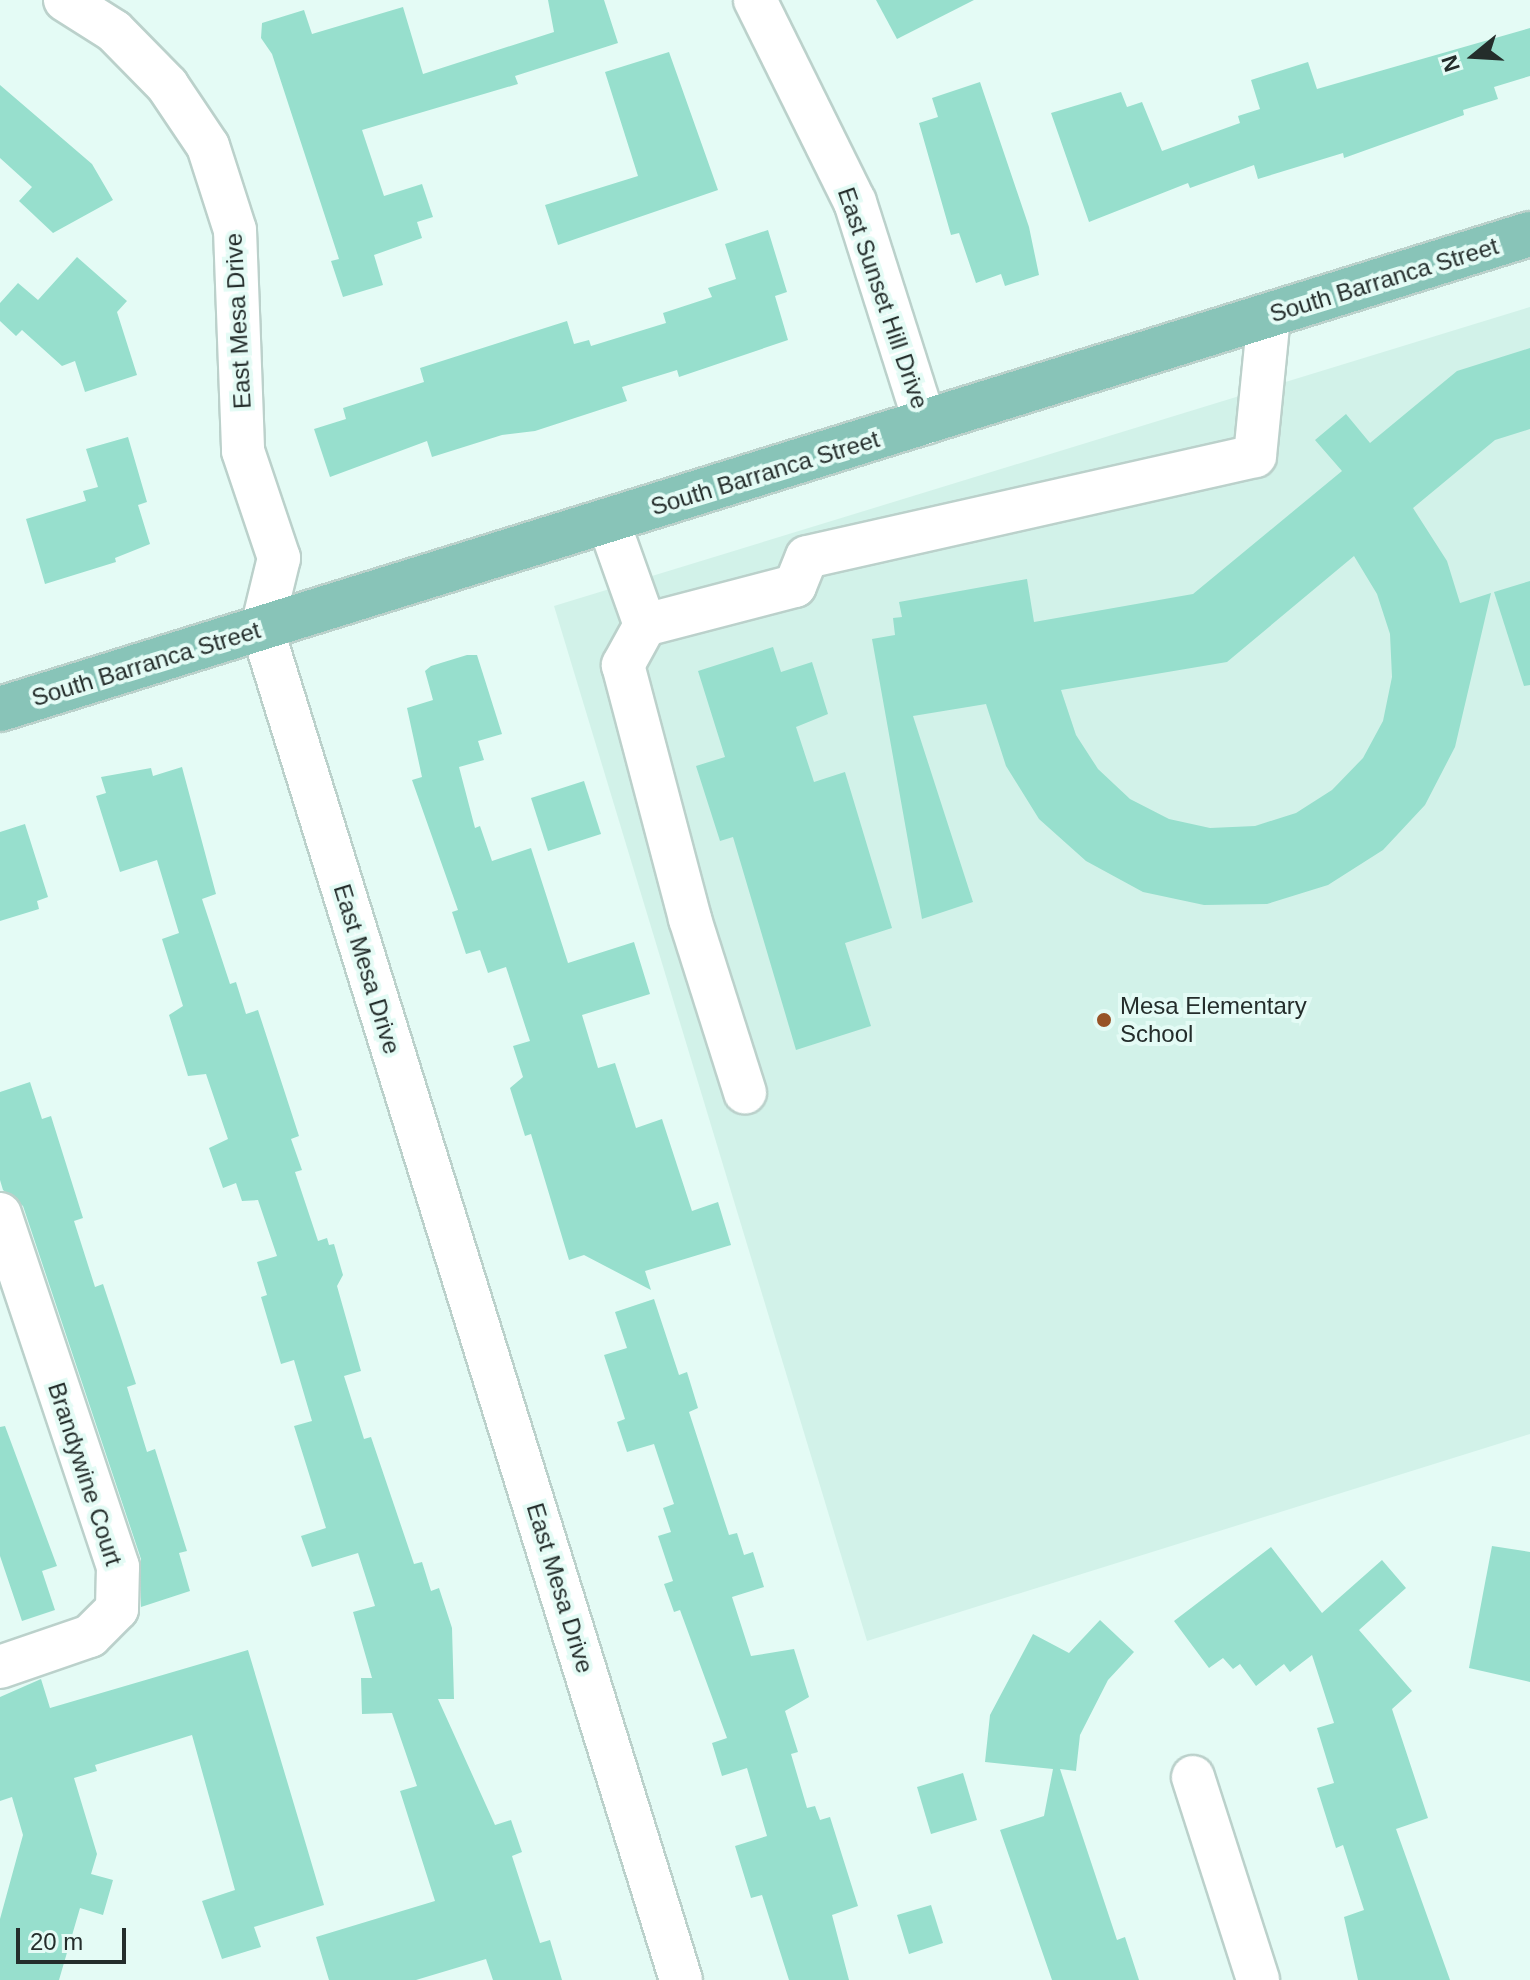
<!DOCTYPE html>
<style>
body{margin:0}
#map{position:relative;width:1530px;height:1980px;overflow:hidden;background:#e4fbf5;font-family:Helvetica,sans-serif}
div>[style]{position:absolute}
.built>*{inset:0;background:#d2f2e9}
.building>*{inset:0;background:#97dfcd}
.roads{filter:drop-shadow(2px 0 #bbd1cb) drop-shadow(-2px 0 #bbd1cb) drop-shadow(0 2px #bbd1cb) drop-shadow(0 -2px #bbd1cb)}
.minor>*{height:42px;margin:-21px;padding:0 21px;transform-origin:21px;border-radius:21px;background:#fff}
.major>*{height:44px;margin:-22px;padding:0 22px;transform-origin:22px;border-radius:22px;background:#88c4b8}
.dots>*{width:22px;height:22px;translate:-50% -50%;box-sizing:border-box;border:4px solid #e4fbf5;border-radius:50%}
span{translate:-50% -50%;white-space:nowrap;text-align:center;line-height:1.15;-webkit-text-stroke:8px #e4fbf5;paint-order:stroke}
.street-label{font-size:24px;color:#242d2b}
.poi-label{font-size:24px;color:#242d2b}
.left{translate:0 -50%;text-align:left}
.north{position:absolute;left:1434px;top:16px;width:80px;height:80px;-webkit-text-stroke:6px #e4fbf5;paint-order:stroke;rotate:252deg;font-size:22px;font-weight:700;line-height:32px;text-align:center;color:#242d2b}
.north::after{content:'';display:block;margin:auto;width:28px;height:36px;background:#242d2b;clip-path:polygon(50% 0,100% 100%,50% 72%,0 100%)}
.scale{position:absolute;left:16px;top:1928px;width:110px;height:36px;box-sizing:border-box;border:4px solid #242d2b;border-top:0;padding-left:10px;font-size:24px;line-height:28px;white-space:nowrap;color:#242d2b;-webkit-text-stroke:6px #e4fbf5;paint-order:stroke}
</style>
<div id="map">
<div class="built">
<i style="clip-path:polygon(1530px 307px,1530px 1434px,867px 1641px,554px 606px)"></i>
</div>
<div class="building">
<i style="clip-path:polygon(548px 0,604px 0,618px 43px,515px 76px,518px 84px,362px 130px,384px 196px,422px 184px,433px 217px,417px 222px,422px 238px,374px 255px,383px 285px,343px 297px,331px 261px,339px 259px,272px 54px,261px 38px,262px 23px,304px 10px,312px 34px,403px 7px,423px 74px,554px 32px)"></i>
<i style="clip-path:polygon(876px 0,974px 0,897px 39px)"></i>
<i style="clip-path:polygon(1530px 28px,1530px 76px,1494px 87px,1498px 99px,1463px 110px,1464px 115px,1344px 158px,1343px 153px,1258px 179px,1254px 165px,1190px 188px,1188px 183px,1089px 222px,1051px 113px,1121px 92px,1127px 107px,1142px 102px,1162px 151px,1240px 123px,1238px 116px,1260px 109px,1251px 80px,1308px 62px,1317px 89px)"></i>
<i style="clip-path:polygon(669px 52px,718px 190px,558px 245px,545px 205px,638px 176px,605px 72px)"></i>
<i style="clip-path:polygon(980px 82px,1029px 227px,1039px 275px,1005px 286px,1001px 274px,976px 283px,959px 233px,951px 235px,919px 123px,938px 117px,932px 98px)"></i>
<i style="clip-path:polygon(0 85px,92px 164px,113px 200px,53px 233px,19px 201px,32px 187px,0 158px)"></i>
<i style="clip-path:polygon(768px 230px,787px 292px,775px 296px,788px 340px,679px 377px,677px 370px,622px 387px,627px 401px,535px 431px,502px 435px,432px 457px,427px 441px,330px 477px,314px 429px,346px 419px,343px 408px,424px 382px,420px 368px,567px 321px,574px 344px,589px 340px,591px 346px,666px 323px,663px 313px,712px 297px,708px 288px,736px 279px,725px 244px)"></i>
<i style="clip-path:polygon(77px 257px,127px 301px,117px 312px,137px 375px,85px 392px,75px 361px,62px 366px,22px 330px,16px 336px,0 321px,0 303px,18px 283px,38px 300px)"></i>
<i style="clip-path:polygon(evenodd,1530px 348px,1530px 429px,1495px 440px,1413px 508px,1447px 561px,1460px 603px,1491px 593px,1455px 747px,1425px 805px,1383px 850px,1328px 885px,1267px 904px,1204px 905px,1143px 892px,1086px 861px,1039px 819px,1006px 766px,986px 704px,913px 716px,973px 902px,922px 919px,872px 639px,895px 635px,893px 618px,902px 617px,899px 602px,1027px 579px,1034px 622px,1193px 594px,1342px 471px,1315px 440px,1346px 414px,1370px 443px,1457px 371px,1530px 348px,1354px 556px,1377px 594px,1390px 634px,1392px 677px,1383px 721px,1363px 758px,1332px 790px,1296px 813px,1255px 826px,1210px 828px,1169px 819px,1130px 799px,1098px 769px,1076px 735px,1061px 690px,1227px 662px,1354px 556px)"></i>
<i style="clip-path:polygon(128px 437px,147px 502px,138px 505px,150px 544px,115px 558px,116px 562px,45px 584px,26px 519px,86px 501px,83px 491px,98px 487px,86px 449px)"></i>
<i style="clip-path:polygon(1530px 581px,1530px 685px,1524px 686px,1494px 592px)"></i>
<i style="clip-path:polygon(773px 647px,781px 672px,812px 662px,828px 714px,796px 727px,814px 782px,845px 772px,892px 928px,845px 943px,871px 1026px,796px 1050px,733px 837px,720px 841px,696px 766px,725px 757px,698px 671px)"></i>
<i style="clip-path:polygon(467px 655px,477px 655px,502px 734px,478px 741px,484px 760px,459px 767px,475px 828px,480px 826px,492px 861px,531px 848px,568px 963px,634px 942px,650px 994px,582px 1015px,598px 1068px,615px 1063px,636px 1128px,662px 1119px,692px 1211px,718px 1202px,731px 1245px,645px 1271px,651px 1290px,584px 1255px,569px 1260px,531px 1134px,525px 1136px,510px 1088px,523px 1077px,513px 1046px,530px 1041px,506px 967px,488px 973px,480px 950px,466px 954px,452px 912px,458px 910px,412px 780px,422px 777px,407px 708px,433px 700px,425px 671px,431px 666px)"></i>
<i style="clip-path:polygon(182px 767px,216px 894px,202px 899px,230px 984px,236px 982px,246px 1014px,258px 1010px,299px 1136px,291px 1139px,302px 1170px,295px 1172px,318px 1241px,327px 1238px,329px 1245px,334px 1244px,343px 1275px,337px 1286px,361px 1371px,344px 1376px,364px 1439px,371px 1437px,414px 1564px,422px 1562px,431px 1591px,439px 1588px,452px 1628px,454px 1699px,438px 1699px,495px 1825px,511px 1820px,522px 1852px,512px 1856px,540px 1943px,550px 1940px,562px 1980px,493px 1980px,486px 1959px,416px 1980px,329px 1980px,316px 1937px,435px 1901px,400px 1791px,417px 1786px,392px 1713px,362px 1714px,361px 1678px,372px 1678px,353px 1612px,375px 1606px,358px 1553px,312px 1567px,301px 1536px,326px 1528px,294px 1426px,312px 1421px,294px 1360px,281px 1364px,261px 1297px,267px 1295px,257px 1262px,277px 1256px,258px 1200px,242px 1201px,236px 1183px,223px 1188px,209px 1148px,228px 1139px,206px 1074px,188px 1076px,169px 1015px,183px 1006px,162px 939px,179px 933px,157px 860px,120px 872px,96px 796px,106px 793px,101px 777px,151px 768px,153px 776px)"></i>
<i style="clip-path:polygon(584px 781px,601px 834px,548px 851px,531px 798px)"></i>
<i style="clip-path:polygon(25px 824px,48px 897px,37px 901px,39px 909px,0 921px,0 832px)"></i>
<i style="clip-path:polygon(30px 1082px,42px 1119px,51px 1116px,83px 1218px,74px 1221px,95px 1287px,103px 1284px,120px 1335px,136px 1384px,127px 1387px,147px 1452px,155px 1449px,187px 1551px,179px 1553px,190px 1591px,141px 1607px,141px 1559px,23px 1206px,3px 1190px,0 1180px,0 1092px)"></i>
<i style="clip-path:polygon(654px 1299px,679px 1375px,687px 1372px,698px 1408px,689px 1412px,729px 1535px,737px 1533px,744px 1555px,753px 1552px,764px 1587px,732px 1597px,751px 1656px,794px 1649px,809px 1697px,785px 1711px,798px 1752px,791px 1754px,807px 1808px,815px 1806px,820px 1820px,830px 1817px,858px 1906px,832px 1915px,849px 1980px,789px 1980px,762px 1895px,751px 1898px,735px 1846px,767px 1836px,747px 1768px,722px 1776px,712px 1743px,727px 1738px,680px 1610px,674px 1612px,664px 1584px,673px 1581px,658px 1536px,671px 1532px,663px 1508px,674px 1504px,654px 1444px,627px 1452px,617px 1422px,625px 1419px,604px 1355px,627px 1348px,615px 1312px)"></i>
<i style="clip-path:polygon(5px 1426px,57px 1566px,42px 1571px,55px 1610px,22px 1621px,0 1556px,0 1427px)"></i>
<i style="clip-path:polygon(1492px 1546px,1530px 1552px,1530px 1682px,1469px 1668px)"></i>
<i style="clip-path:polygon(1271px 1547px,1322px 1613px,1382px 1560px,1406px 1588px,1359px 1630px,1412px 1691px,1392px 1709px,1428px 1818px,1396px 1829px,1450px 1980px,1358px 1980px,1344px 1917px,1364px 1910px,1343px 1845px,1336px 1848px,1317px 1788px,1334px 1783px,1317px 1728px,1334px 1723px,1312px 1655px,1290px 1672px,1284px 1664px,1256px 1686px,1240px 1664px,1233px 1669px,1223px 1658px,1209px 1668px,1174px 1621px)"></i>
<i style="clip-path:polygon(1100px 1620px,1134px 1652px,1108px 1680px,1080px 1735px,1076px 1771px,1060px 1769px,1117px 1940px,1125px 1937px,1139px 1980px,1052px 1980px,1000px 1830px,1044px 1816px,1053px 1769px,985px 1762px,990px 1715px,1033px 1634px,1069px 1653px)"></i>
<i style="clip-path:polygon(248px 1650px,324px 1905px,254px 1927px,261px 1947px,222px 1959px,202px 1901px,235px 1890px,192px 1735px,95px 1765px,97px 1771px,74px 1778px,97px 1854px,91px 1874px,113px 1880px,103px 1915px,80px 1908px,59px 1980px,0 1980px,0 1919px,23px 1835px,12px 1797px,0 1801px,0 1697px,41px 1679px,50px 1708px)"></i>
<i style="clip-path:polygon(963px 1773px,977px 1820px,931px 1834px,917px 1787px)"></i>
<i style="clip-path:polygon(931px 1905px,943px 1943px,909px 1954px,897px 1915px)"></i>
</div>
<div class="roads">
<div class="minor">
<i style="left:65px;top:0;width:58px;rotate:32.3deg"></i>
<i style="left:114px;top:31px;width:76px;rotate:45.5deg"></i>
<i style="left:167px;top:85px;width:73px;rotate:56.1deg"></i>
<i style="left:208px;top:146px;width:88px;rotate:72.2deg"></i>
<i style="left:235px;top:230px;width:221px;rotate:87.9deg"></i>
<i style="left:243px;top:451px;width:113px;rotate:71.4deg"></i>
<i style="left:279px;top:558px;width:72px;rotate:103.7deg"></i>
<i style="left:262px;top:628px;width:1415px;rotate:72.78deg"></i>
<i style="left:755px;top:0;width:225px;rotate:63.7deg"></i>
<i style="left:855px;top:202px;width:232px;rotate:72.4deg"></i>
<i style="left:608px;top:521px;width:110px;rotate:70.4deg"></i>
<i style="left:645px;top:625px;width:155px;rotate:-14.6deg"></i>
<i style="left:795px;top:586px;width:31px;rotate:-68deg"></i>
<i style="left:807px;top:557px;width:459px;rotate:-12.7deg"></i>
<i style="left:1255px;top:456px;width:141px;rotate:-84.3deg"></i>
<i style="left:645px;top:625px;width:46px;rotate:118.8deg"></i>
<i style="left:623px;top:665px;width:263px;rotate:75.2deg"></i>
<i style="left:690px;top:919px;width:182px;rotate:72.4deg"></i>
<i style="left:0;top:1214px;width:372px;rotate:71.5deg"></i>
<i style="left:118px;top:1567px;width:42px;rotate:91.4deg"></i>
<i style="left:117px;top:1609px;width:38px;rotate:135deg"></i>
<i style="left:90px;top:1636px;width:95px;rotate:161deg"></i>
<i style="left:1193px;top:1777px;width:213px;rotate:72.2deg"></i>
</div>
<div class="major">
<i style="left:0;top:709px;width:1602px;rotate:-17.25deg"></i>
</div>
</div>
<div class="dots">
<i style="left:1104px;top:1020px;background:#975326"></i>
</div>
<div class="street-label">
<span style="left:1384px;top:280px;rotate:-17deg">South Barranca Street</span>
<span style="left:883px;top:298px;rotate:71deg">East Sunset Hill Drive</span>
<span style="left:238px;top:321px;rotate:-93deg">East Mesa Drive</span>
<span style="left:765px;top:473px;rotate:-17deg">South Barranca Street</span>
<span style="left:146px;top:664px;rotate:-17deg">South Barranca Street</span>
<span style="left:367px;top:969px;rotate:73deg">East Mesa Drive</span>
<span style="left:85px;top:1474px;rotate:72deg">Brandywine Court</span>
<span style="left:560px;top:1588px;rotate:73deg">East Mesa Drive</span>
</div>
<div class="poi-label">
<span class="left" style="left:1120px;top:1020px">Mesa Elementary<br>School</span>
</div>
<div class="north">N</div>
<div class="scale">20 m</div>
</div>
